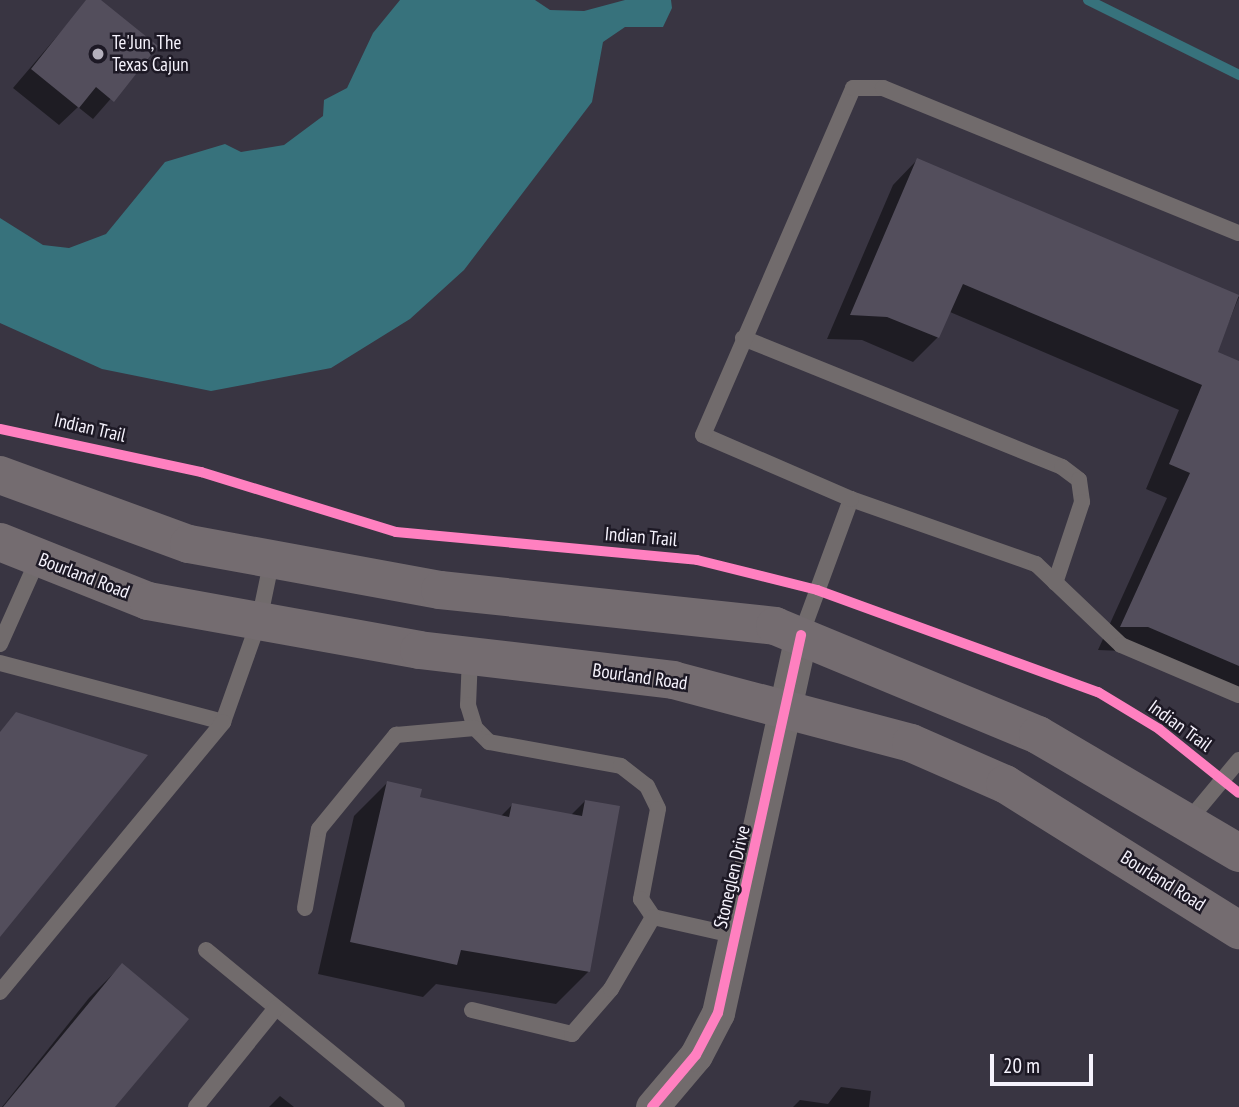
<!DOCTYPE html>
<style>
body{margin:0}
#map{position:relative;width:1239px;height:1107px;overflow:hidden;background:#393542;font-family:"PT Sans Narrow",sans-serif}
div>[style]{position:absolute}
.water>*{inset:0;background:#37727c}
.shadow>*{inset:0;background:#0007}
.stream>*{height:10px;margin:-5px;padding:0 5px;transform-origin:5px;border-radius:5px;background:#37727c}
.building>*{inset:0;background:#534e5c}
.lane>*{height:16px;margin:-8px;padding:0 8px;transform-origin:8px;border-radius:8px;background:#716b6c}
.street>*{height:33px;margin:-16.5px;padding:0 16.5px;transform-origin:16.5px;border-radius:16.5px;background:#716b6c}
.secondary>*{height:38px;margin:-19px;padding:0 19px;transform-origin:19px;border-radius:19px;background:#746c70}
.cycleway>*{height:10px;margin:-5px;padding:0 5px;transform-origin:5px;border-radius:5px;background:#ff80c0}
.dots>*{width:19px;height:19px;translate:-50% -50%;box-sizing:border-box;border:4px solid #1d1925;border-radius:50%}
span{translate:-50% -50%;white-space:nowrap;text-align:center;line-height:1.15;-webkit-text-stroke:5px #1d1925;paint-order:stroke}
.poi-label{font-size:19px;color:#f6f3fd}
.left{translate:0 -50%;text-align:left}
.street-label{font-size:19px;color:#f6f3fd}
.scale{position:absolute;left:990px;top:1054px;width:103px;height:32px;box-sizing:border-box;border:4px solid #f6f3fd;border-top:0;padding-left:9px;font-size:21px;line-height:24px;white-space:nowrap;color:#f6f3fd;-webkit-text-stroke:5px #1d1925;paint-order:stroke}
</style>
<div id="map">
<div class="water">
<i style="clip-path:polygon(400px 0,535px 0,550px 10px,584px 11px,625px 0,671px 0,672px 8px,663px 27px,625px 27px,603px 42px,592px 102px,464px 270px,410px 319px,331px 368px,211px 391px,102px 369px,0 323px,0 218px,43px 245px,69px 248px,106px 234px,165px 162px,225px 144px,241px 152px,284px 145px,323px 116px,324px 100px,347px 88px,373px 33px)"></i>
</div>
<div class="shadow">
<i style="clip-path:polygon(88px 0,98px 0,156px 47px,93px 119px,78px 107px,59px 125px,13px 88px)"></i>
<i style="clip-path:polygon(917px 160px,1239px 297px,1216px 353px,1239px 363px,1239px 700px,1123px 651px,1098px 650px,1167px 498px,1146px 489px,1179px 410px,950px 312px,938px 337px,913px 362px,862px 340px,827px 339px,893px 185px)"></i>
<i style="clip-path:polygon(387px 783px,418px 799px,500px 817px,512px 805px,571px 815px,585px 801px,588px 972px,556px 1004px,436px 984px,423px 997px,318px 974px,354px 816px)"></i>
<i style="clip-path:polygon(122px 965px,115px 1107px,2px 1107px,89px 998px)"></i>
<i style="clip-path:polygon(841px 1087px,871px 1091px,869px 1107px,793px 1107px,800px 1100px,828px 1104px)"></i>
<i style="clip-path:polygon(280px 1096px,294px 1107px,269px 1107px)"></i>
</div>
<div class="stream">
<i style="left:1088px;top:0;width:169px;rotate:26.4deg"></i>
</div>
<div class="building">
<i style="clip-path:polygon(86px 0,101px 0,158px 46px,114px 102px,96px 87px,79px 108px,31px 69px)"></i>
<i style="clip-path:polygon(917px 158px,1239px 295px,1218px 352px,1239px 361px,1239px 666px,1148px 627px,1120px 627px,1190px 473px,1169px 464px,1202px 385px,963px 284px,939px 338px,887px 317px,850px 315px)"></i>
<i style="clip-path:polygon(16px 712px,148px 755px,0 937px,0 732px)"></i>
<i style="clip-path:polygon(387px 781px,422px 789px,420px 797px,509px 817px,512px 803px,582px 816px,585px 800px,620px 806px,590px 972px,461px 950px,457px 965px,350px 942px)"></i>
<i style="clip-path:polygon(122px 963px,189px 1019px,115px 1107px,3px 1107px)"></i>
</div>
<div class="lane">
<i style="left:743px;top:338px;width:344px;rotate:22deg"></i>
<i style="left:1062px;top:467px;width:21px;rotate:37deg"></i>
<i style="left:1079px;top:480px;width:22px;rotate:82deg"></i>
<i style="left:1082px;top:502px;width:85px;rotate:108.4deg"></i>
<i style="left:851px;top:499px;width:196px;rotate:19.4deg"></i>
<i style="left:1036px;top:564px;width:117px;rotate:43.6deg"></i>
<i style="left:1121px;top:645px;width:128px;rotate:23deg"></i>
<i style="left:801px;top:635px;width:145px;rotate:-69.8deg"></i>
<i style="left:851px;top:499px;width:161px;rotate:-156.6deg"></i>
<i style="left:703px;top:435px;width:378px;rotate:-66.6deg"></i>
<i style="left:853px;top:88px;width:30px"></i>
<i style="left:883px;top:88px;width:384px;rotate:22.2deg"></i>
<i style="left:0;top:644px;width:93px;rotate:-65.9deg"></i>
<i style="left:470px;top:656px;width:49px;rotate:92.3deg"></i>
<i style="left:468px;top:705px;width:24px;rotate:73deg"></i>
<i style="left:475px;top:728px;width:20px;rotate:45deg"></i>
<i style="left:489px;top:742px;width:134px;rotate:10.3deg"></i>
<i style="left:621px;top:766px;width:33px;rotate:38deg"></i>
<i style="left:647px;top:786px;width:25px;rotate:64deg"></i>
<i style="left:658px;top:809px;width:92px;rotate:100.7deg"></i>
<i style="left:641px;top:899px;width:22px;rotate:56deg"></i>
<i style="left:653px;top:917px;width:86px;rotate:12.7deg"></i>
<i style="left:0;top:663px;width:231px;rotate:14.8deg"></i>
<i style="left:223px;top:722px;width:107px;rotate:-70.4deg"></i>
<i style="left:259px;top:621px;width:63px;rotate:-78.2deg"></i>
<i style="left:1189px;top:820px;width:78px;rotate:-50.2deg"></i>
<i style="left:305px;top:908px;width:80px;rotate:-80deg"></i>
<i style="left:319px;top:829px;width:122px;rotate:-50.7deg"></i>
<i style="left:396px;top:735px;width:79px;rotate:-5.1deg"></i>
<i style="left:206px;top:950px;width:247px;rotate:39.4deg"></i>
<i style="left:0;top:992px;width:350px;rotate:-50.4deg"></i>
<i style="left:472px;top:1010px;width:103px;rotate:13.5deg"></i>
<i style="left:572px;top:1034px;width:60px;rotate:-49.1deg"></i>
<i style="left:611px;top:989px;width:83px;rotate:-59.7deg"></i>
<i style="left:196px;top:1107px;width:127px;rotate:-51.1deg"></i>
</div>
<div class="street">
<i style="left:652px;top:1107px;width:68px;rotate:-49.8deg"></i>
<i style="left:696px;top:1055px;width:47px;rotate:-62.4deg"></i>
<i style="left:718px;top:1013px;width:387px;rotate:-77.6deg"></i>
</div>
<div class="secondary">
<i style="left:0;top:475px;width:201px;rotate:20.1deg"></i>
<i style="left:189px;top:544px;width:255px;rotate:10.4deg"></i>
<i style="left:440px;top:590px;width:337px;rotate:6.1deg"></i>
<i style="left:775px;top:626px;width:285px;rotate:22.5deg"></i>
<i style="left:1038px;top:735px;width:233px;rotate:30.4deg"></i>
<i style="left:0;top:542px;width:159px;rotate:21.7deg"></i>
<i style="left:148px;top:601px;width:275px;rotate:10.2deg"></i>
<i style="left:419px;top:650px;width:256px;rotate:6.7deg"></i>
<i style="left:673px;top:680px;width:246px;rotate:14.8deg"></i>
<i style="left:911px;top:743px;width:103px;rotate:23.6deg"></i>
<i style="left:1005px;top:784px;width:276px;rotate:32deg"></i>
</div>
<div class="cycleway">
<i style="left:0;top:429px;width:206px;rotate:12.1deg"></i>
<i style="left:201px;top:472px;width:204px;rotate:17.1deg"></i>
<i style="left:396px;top:532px;width:302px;rotate:5.3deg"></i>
<i style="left:697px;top:560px;width:124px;rotate:14deg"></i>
<i style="left:817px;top:590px;width:299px;rotate:20deg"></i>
<i style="left:1098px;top:692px;width:71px;rotate:31.2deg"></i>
<i style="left:1159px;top:729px;width:102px;rotate:38.7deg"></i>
<i style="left:652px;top:1107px;width:68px;rotate:-49.8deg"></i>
<i style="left:696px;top:1055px;width:47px;rotate:-62.4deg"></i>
<i style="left:718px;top:1013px;width:387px;rotate:-77.6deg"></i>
</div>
<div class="dots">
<i style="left:98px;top:54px;background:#b4b0bc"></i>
</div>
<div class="poi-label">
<span class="left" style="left:112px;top:54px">Te'Jun, The<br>Texas Cajun</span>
</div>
<div class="street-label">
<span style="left:90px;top:428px;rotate:13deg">Indian Trail</span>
<span style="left:641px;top:537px;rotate:5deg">Indian Trail</span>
<span style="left:84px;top:576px;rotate:21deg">Bourland Road</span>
<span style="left:640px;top:677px;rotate:8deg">Bourland Road</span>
<span style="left:1180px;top:726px;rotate:36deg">Indian Trail</span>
<span style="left:732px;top:877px;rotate:-77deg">Stoneglen Drive</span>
<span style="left:1163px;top:881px;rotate:32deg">Bourland Road</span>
</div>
<div class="scale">20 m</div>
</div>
